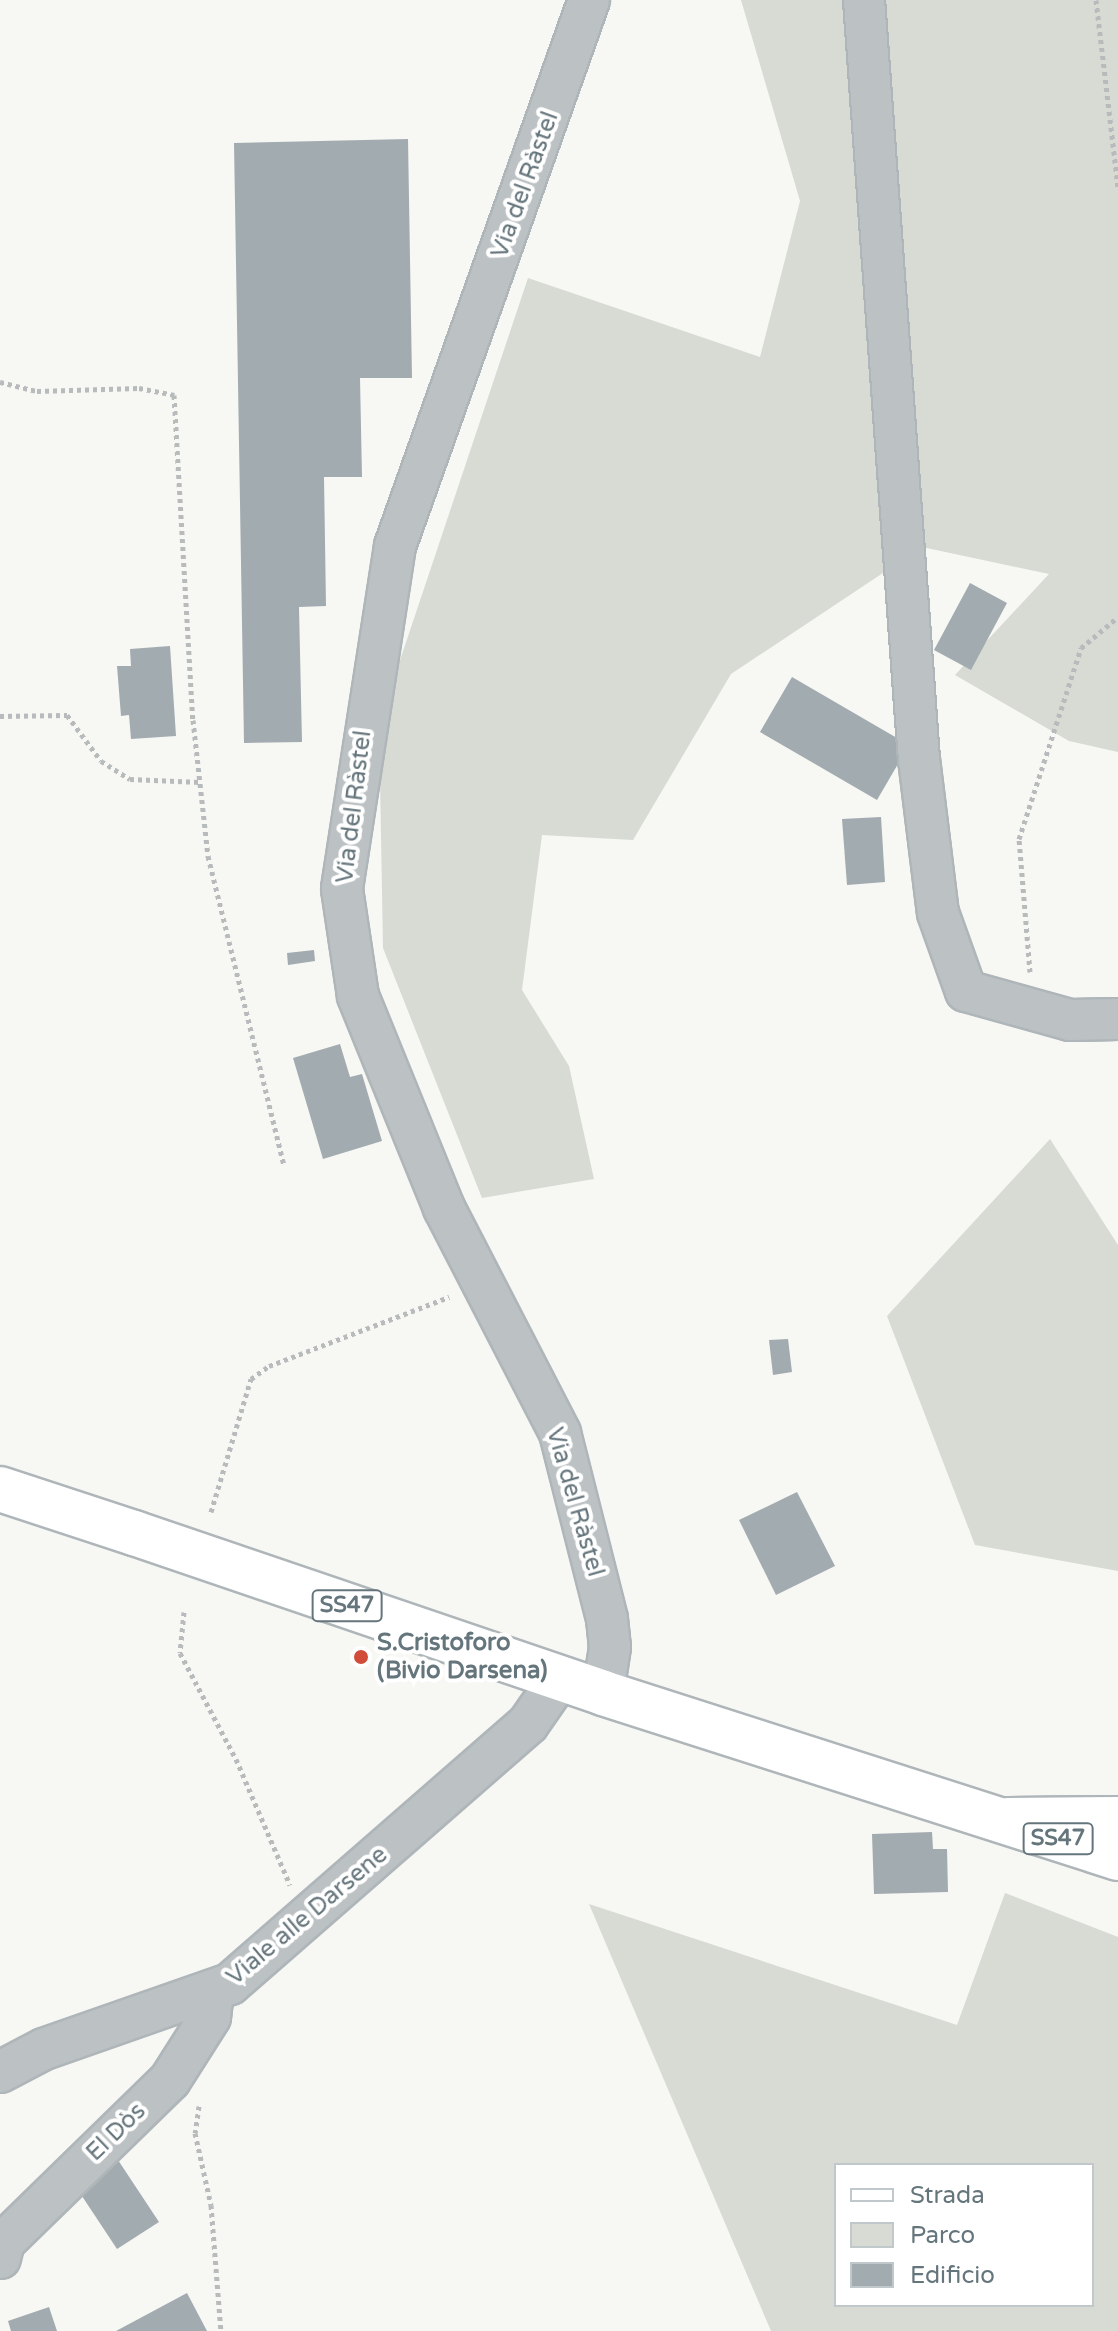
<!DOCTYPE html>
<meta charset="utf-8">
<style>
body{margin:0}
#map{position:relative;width:1118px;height:2331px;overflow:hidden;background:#f7f7f4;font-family:"Varela Round",sans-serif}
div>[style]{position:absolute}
.green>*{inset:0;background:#d7dbd4}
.building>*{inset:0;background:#a2abaf}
.path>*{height:5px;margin-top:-2.5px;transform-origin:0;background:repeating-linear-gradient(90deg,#b7bbbc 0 4px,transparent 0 8px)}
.roads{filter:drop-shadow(2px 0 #afb6b9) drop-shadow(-2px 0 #afb6b9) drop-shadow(0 2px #afb6b9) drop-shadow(0 -2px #afb6b9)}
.street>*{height:40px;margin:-20px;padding:0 20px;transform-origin:20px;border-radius:20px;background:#bcc1c4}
.secondary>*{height:44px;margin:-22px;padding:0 22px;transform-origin:22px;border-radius:22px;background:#fff}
.primary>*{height:44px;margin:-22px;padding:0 22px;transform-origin:22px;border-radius:22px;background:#fff}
.highway>*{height:44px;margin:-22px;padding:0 22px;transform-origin:22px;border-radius:22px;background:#fff}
.dots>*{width:22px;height:22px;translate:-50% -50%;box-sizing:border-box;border:4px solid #fff;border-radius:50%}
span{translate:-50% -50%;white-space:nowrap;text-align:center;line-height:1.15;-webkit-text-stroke:8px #fff;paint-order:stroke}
.shield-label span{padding:2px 6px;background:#fff;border:2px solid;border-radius:6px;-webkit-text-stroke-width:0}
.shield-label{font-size:22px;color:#65757c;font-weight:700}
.street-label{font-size:24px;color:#65757c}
.poi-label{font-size:24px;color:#65757c;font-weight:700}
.left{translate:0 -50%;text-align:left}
.legend{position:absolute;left:834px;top:2163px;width:260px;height:144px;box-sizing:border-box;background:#fff;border:2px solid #c1c8cb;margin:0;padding:10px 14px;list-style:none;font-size:24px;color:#65757c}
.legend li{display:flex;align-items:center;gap:16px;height:40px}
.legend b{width:40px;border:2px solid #c1c8cb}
</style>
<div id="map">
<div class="green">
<i style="clip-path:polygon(741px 0,1118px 0,1118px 752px,1069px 741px,955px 675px,1049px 574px,922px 547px,731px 674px,633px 840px,542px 835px,522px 990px,569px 1066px,594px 1179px,482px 1198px,383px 948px,379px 723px,528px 278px,760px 357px,800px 201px)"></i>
<i style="clip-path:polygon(1050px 1139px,1118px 1245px,1118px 1571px,975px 1545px,887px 1316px)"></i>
<i style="clip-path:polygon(evenodd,1005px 1893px,1118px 1937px,1118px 2331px,771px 2331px,589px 1904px,957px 2025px,1005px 1893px,836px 2165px,1092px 2165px,1092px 2305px,836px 2305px,836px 2165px)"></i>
</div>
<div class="building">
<i style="clip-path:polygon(408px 139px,412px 378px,360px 378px,362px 477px,324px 477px,326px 606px,299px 607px,302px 742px,244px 743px,234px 143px)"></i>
<i style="clip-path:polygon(970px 583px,1007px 603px,971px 670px,934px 650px)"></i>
<i style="clip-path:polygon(170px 646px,176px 736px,131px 739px,129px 715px,121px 716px,117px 666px,131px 666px,130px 649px)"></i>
<i style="clip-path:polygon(792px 677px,909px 745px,877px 800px,760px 732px)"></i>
<i style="clip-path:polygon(881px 817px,885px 882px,847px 885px,842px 819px)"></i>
<i style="clip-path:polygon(314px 950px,315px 961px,288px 965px,287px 953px)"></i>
<i style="clip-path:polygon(340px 1044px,350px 1077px,362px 1074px,382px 1141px,323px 1159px,293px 1058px)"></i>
<i style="clip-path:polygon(788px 1339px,792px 1372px,773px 1375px,769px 1340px)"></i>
<i style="clip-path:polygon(797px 1492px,835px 1566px,776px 1595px,739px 1520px)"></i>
<i style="clip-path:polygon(932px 1832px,933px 1849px,947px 1849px,948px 1892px,874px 1894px,872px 1834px)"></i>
<i style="clip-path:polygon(116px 2157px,159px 2222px,117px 2249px,74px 2184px)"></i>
<i style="clip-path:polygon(187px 2293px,207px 2331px,116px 2331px)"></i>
<i style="clip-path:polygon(49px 2307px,57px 2331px,11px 2331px,8px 2321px)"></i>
</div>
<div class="path">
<i style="left:1096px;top:0;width:188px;rotate:83.3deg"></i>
<i style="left:0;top:382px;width:38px;rotate:14deg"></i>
<i style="left:37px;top:391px;width:102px;rotate:-1.7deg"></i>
<i style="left:139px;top:388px;width:36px;rotate:11deg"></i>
<i style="left:174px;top:395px;width:326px;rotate:86.7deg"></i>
<i style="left:193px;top:720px;width:137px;rotate:83.7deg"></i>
<i style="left:208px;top:856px;width:318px;rotate:76.2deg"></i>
<i style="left:0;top:716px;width:67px;rotate:-0.9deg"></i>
<i style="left:67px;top:715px;width:57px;rotate:53.5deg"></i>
<i style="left:101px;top:761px;width:34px;rotate:32deg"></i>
<i style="left:130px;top:779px;width:70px;rotate:2.5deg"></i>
<i style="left:1030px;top:972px;width:133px;rotate:-94.7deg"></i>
<i style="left:1019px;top:839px;width:201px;rotate:-72deg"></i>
<i style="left:1081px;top:648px;width:48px;rotate:-40deg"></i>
<i style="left:211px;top:1512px;width:139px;rotate:-73.3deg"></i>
<i style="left:251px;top:1379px;width:22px;rotate:-36deg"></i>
<i style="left:269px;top:1366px;width:193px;rotate:-21deg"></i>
<i style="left:184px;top:1612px;width:41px;rotate:95.6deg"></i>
<i style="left:180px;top:1653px;width:120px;rotate:62.2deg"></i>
<i style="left:236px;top:1759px;width:137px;rotate:66.8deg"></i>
<i style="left:199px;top:2106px;width:27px;rotate:98deg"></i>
<i style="left:195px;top:2133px;width:74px;rotate:77.5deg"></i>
<i style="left:211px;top:2205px;width:126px;rotate:85.5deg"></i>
</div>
<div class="roads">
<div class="street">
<i style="left:589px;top:0;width:579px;rotate:109.56deg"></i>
<i style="left:395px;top:546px;width:347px;rotate:98.8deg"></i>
<i style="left:342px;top:889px;width:108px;rotate:81.5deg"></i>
<i style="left:358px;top:996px;width:229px;rotate:67.9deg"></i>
<i style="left:444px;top:1208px;width:253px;rotate:62.7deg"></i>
<i style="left:560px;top:1433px;width:192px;rotate:75.8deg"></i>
<i style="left:607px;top:1619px;width:28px;rotate:84deg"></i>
<i style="left:610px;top:1647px;width:47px;rotate:98.7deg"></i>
<i style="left:864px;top:0;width:761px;rotate:85.86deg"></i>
<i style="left:919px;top:759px;width:155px;rotate:83deg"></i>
<i style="left:938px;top:913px;width:83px;rotate:70.3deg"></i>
<i style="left:966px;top:991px;width:108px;rotate:15.6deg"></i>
<i style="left:1070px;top:1020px;width:48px;rotate:-1.2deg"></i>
<i style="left:0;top:2072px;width:50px;rotate:-27.6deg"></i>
<i style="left:44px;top:2049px;width:197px;rotate:-19.3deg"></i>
<i style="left:230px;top:1984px;width:395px;rotate:-41.1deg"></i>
<i style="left:528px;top:1724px;width:56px;rotate:-55.2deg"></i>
<i style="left:0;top:2258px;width:16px;rotate:-76deg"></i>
<i style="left:4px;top:2242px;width:232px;rotate:-44.3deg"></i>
<i style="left:170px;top:2080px;width:75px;rotate:-57.6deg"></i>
<i style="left:210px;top:2017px;width:25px;rotate:-83deg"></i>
</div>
<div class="secondary">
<i style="left:1008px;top:1820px;width:110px;rotate:-0.5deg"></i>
</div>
<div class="primary">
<i style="left:134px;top:1533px;width:496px;rotate:18.8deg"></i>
<i style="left:603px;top:1693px;width:541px;rotate:17.76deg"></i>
</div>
<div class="highway">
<i style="left:0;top:1489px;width:141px;rotate:18.2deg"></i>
</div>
</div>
<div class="dots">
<i style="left:361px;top:1657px;background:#d14d3a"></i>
</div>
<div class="shield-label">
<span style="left:347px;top:1606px">SS47</span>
<span style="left:1058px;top:1839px">SS47</span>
</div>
<div class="street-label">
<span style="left:525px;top:185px;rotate:-70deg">Via del Ràstel</span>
<span style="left:354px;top:807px;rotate:-83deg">Via del Ràstel</span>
<span style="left:575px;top:1502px;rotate:74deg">Via del Ràstel</span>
<span style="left:307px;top:1916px;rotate:-40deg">Viale alle Darsene</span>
<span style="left:116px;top:2132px;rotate:-44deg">El Dòs</span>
</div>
<div class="poi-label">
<span class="left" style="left:377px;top:1657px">S.Cristoforo<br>(Bivio Darsena)</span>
</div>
<ul class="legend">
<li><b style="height:10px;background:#fff"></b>Strada</li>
<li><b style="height:22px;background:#d7dbd4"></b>Parco</li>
<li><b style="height:22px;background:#a2abaf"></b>Edificio</li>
</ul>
</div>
